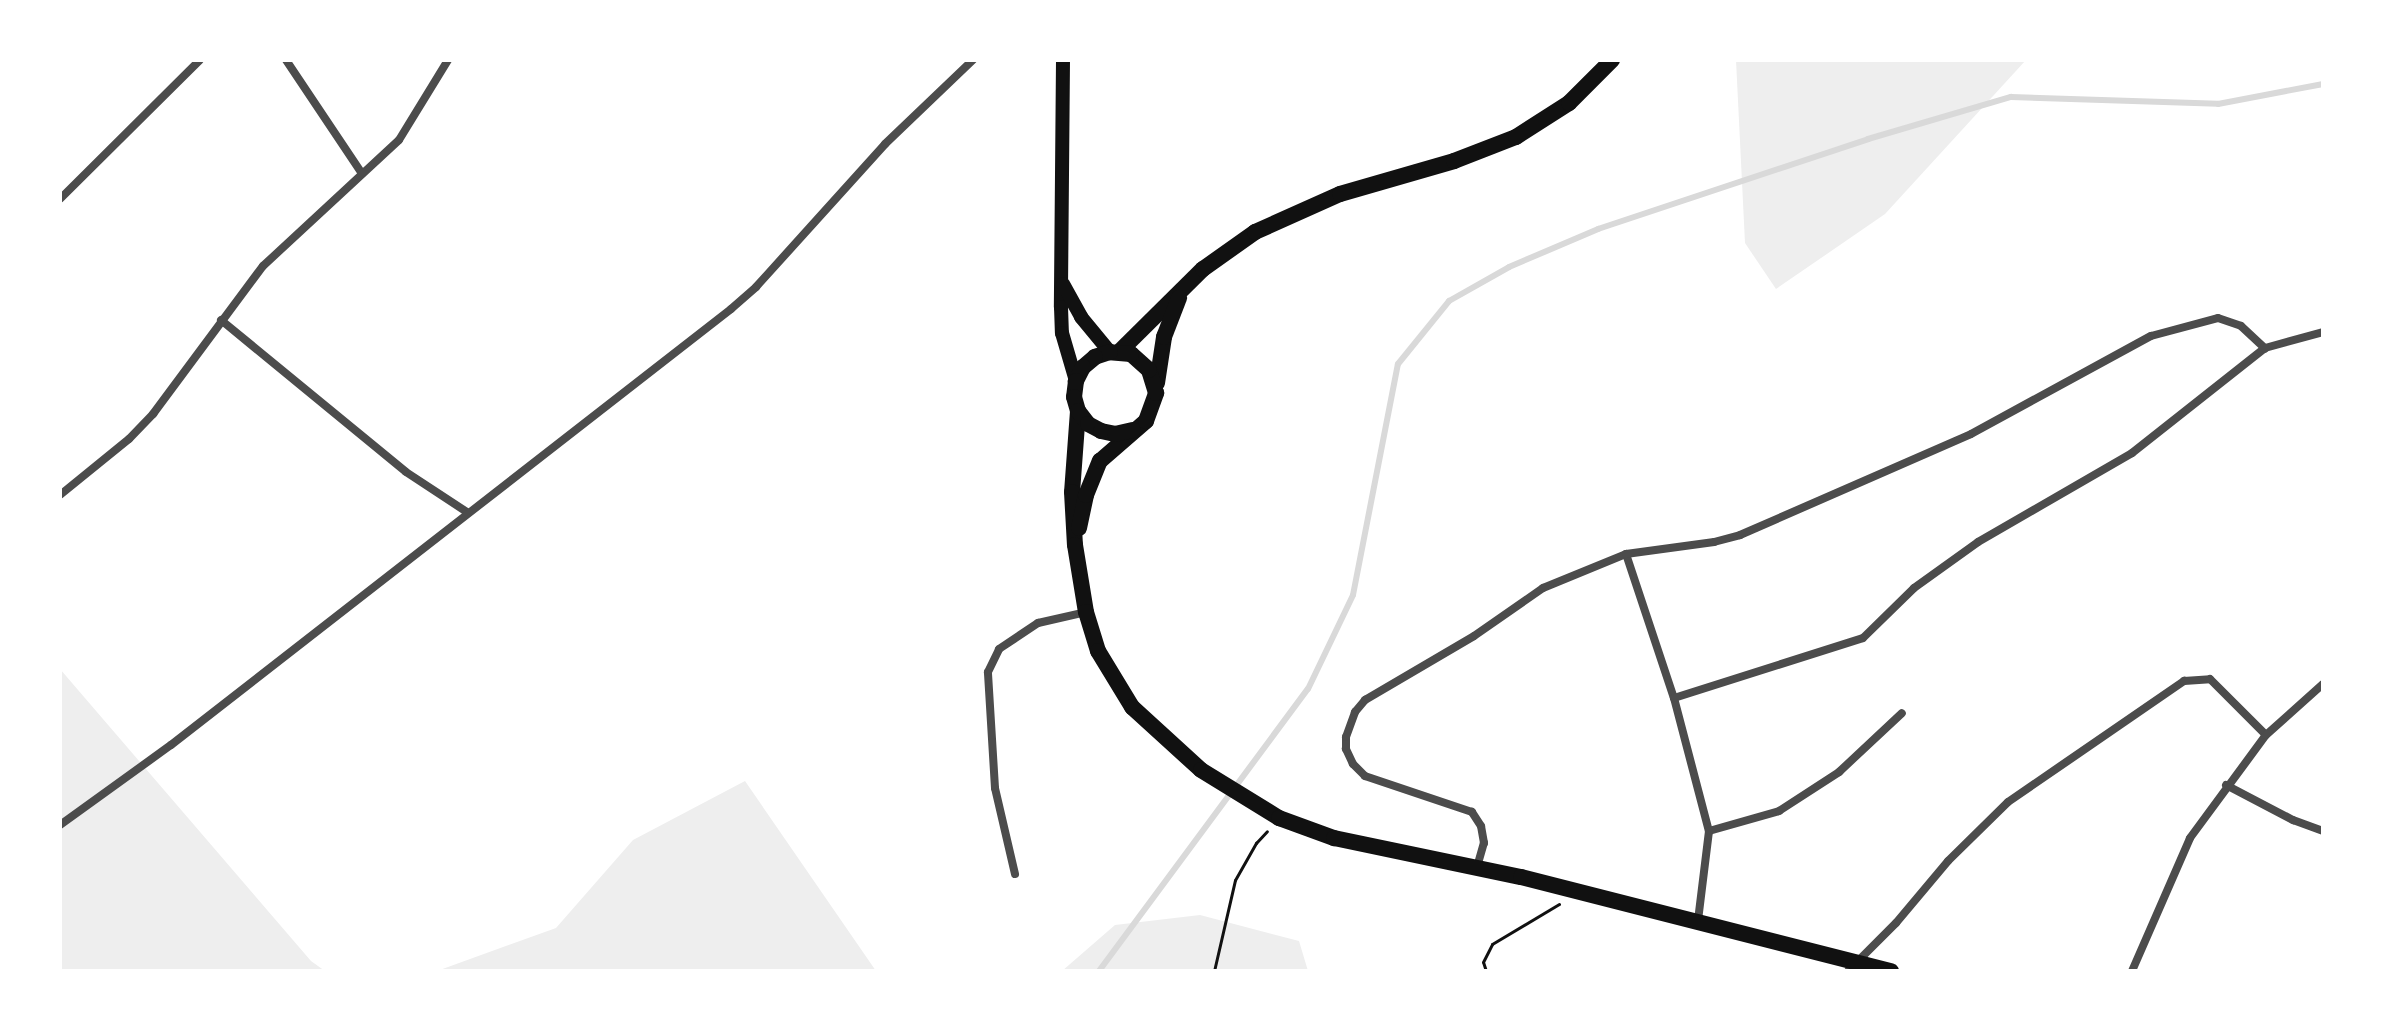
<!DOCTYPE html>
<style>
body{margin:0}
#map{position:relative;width:2383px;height:1031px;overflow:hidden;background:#fff;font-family:Montserrat,sans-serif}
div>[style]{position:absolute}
.green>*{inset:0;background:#eee}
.stream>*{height:6px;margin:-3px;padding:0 3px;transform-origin:3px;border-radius:3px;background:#d9d9d9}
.path>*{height:3px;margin:-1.5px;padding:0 1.5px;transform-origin:1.5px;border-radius:1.5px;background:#111}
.minor>*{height:8px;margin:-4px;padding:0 4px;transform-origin:4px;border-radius:4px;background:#4c4c4c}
.secondary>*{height:14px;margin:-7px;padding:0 7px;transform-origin:7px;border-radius:7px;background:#111}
.primary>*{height:16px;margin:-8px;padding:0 8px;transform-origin:8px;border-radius:8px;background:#111}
span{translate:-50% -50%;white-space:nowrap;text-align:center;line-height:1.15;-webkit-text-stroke:8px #fff;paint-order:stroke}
.frame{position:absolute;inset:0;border:62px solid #fff;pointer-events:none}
</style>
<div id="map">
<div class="green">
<i style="clip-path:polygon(1736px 60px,2026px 60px,1885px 214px,1776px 289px,1745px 243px)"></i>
<i style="clip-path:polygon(60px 669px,311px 961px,325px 971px,60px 971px)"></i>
<i style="clip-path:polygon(745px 781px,876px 971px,437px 971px,556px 928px,633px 840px)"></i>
<i style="clip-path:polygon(1200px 915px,1299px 941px,1308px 971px,1062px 971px,1115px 925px)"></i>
</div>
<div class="stream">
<i style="left:1099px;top:971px;width:351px;rotate:-53.5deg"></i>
<i style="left:1308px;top:689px;width:104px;rotate:-64.4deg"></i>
<i style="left:1353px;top:595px;width:235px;rotate:-79deg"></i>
<i style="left:1398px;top:364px;width:81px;rotate:-51deg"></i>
<i style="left:1449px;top:301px;width:69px;rotate:-29.5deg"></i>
<i style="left:1509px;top:267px;width:97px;rotate:-23.1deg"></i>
<i style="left:1598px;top:229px;width:285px;rotate:-18.4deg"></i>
<i style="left:1868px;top:139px;width:149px;rotate:-16.4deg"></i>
<i style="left:2011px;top:97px;width:207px;rotate:1.9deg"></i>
<i style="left:2218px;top:104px;width:107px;rotate:-10.8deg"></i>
</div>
<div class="path">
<i style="left:1214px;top:971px;width:93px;rotate:-77deg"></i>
<i style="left:1235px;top:880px;width:43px;rotate:-60.4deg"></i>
<i style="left:1256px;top:843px;width:16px;rotate:-47deg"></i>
<i style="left:1486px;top:971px;width:9px;rotate:-108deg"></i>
<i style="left:1483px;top:962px;width:20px;rotate:-63deg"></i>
<i style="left:1492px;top:944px;width:78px;rotate:-30.8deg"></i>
</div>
<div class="minor">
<i style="left:286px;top:60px;width:135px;rotate:56.2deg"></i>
<i style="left:60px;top:199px;width:197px;rotate:-44.8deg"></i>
<i style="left:221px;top:320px;width:239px;rotate:39.4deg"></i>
<i style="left:406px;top:472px;width:73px;rotate:33.3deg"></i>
<i style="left:60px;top:495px;width:89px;rotate:-39.1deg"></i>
<i style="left:129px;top:439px;width:35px;rotate:-46deg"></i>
<i style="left:153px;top:414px;width:184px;rotate:-53.4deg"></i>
<i style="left:263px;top:266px;width:185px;rotate:-42.8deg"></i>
<i style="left:399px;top:140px;width:94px;rotate:-58.5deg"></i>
<i style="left:1626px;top:554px;width:152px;rotate:71.6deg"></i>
<i style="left:1674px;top:698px;width:138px;rotate:75.3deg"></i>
<i style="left:1709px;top:831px;width:91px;rotate:97deg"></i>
<i style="left:1674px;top:698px;width:198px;rotate:-17.6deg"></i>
<i style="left:1863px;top:638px;width:71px;rotate:-44.4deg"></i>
<i style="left:1914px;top:588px;width:79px;rotate:-35.7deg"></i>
<i style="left:1978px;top:542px;width:178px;rotate:-30deg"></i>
<i style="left:2132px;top:453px;width:169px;rotate:-38.3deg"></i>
<i style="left:2265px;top:348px;width:60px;rotate:-15.4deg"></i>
<i style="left:2226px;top:785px;width:76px;rotate:27.6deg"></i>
<i style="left:2293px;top:820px;width:32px;rotate:20deg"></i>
<i style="left:60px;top:825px;width:137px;rotate:-35.8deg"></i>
<i style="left:171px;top:745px;width:710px;rotate:-37.9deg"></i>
<i style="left:731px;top:309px;width:33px;rotate:-41deg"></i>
<i style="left:756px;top:287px;width:193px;rotate:-47.9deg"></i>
<i style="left:885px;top:144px;width:122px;rotate:-43.7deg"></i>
<i style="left:1709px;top:831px;width:73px;rotate:-15.9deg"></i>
<i style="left:1779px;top:811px;width:72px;rotate:-33deg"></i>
<i style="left:1839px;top:772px;width:86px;rotate:-43.1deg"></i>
<i style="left:1477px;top:867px;width:25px;rotate:-74deg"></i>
<i style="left:1484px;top:843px;width:17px;rotate:-100deg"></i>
<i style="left:1481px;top:826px;width:17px;rotate:-123deg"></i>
<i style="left:1472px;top:812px;width:113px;rotate:-161.4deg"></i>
<i style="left:1365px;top:776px;width:17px;rotate:-135deg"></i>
<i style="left:1353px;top:764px;width:17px;rotate:-115deg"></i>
<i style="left:1346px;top:749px;width:12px;rotate:-90deg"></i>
<i style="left:1346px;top:737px;width:27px;rotate:-70deg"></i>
<i style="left:1355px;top:712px;width:16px;rotate:-50deg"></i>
<i style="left:1365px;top:700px;width:126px;rotate:-30.4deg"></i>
<i style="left:1474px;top:636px;width:84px;rotate:-34.8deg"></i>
<i style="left:1543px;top:588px;width:90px;rotate:-22.3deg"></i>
<i style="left:1626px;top:554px;width:89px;rotate:-7.8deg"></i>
<i style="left:1714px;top:542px;width:27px;rotate:-15deg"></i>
<i style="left:1740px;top:535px;width:252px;rotate:-23.6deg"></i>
<i style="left:1971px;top:434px;width:205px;rotate:-28.6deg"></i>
<i style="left:2151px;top:336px;width:69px;rotate:-15deg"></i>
<i style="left:2218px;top:318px;width:24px;rotate:19deg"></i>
<i style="left:2241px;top:326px;width:33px;rotate:43deg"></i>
<i style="left:1015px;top:874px;width:88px;rotate:-103.1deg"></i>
<i style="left:995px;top:788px;width:116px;rotate:-93.5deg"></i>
<i style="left:988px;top:672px;width:25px;rotate:-64deg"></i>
<i style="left:999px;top:649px;width:47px;rotate:-33.7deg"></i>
<i style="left:1038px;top:623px;width:49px;rotate:-12.9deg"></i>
<i style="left:1848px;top:971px;width:68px;rotate:-45deg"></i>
<i style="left:1896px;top:923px;width:81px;rotate:-50deg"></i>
<i style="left:1948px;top:861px;width:84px;rotate:-44.5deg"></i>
<i style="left:2008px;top:802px;width:214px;rotate:-34.5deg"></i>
<i style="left:2184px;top:681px;width:26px;rotate:-4deg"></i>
<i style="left:2210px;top:679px;width:79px;rotate:45deg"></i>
<i style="left:2132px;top:971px;width:145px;rotate:-66.4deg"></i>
<i style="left:2190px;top:838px;width:128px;rotate:-53.6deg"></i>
<i style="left:2266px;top:735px;width:76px;rotate:-41.8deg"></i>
</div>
<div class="secondary">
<i style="left:1063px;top:60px;width:247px;rotate:90.5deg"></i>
<i style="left:1061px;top:307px;width:26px;rotate:88deg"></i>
<i style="left:1062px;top:333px;width:50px;rotate:73.7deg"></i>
<i style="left:1063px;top:284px;width:38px;rotate:61deg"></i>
<i style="left:1081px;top:317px;width:45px;rotate:50.4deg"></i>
</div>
<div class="primary">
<i style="left:1119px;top:352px;width:118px;rotate:-44.7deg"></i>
<i style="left:1203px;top:269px;width:64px;rotate:-35.4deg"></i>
<i style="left:1255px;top:232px;width:93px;rotate:-24.1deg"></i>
<i style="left:1340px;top:194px;width:119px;rotate:-16.1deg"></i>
<i style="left:1454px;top:161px;width:66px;rotate:-21.2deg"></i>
<i style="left:1516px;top:137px;width:63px;rotate:-32.7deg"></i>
<i style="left:1569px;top:103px;width:61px;rotate:-45deg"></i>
<i style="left:1157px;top:383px;width:47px;rotate:-81.3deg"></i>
<i style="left:1164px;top:337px;width:42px;rotate:-69deg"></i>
<i style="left:1078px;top:411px;width:81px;rotate:94.2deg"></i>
<i style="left:1072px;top:492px;width:53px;rotate:86.8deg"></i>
<i style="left:1075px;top:545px;width:68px;rotate:80.7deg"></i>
<i style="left:1086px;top:612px;width:41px;rotate:72.9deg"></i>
<i style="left:1098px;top:651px;width:66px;rotate:58.7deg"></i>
<i style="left:1132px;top:707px;width:93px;rotate:42.4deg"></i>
<i style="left:1201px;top:770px;width:92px;rotate:31.6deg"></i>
<i style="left:1279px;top:818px;width:59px;rotate:20deg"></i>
<i style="left:1334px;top:838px;width:191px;rotate:11.8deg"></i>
<i style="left:1521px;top:877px;width:382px;rotate:14.3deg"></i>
<i style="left:1079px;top:528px;width:34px;rotate:-78deg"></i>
<i style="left:1086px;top:495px;width:37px;rotate:-68deg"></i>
<i style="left:1100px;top:461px;width:61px;rotate:-41deg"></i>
<i style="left:1146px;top:421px;width:30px;rotate:-70deg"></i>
<i style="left:1156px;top:393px;width:24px;rotate:-107deg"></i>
<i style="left:1149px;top:370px;width:24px;rotate:-138deg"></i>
<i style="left:1131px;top:354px;width:21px;rotate:-175deg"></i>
<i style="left:1110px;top:352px;width:16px;rotate:162deg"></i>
<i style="left:1095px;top:357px;width:16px;rotate:140deg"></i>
<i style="left:1083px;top:367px;width:16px;rotate:117deg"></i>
<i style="left:1076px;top:381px;width:16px;rotate:97deg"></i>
<i style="left:1074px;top:397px;width:15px;rotate:74deg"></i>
<i style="left:1078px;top:411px;width:16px;rotate:52deg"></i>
<i style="left:1088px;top:424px;width:15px;rotate:28deg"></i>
<i style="left:1101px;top:431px;width:14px;rotate:12deg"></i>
<i style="left:1115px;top:434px;width:18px;rotate:-13deg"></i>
</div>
<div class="frame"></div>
</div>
